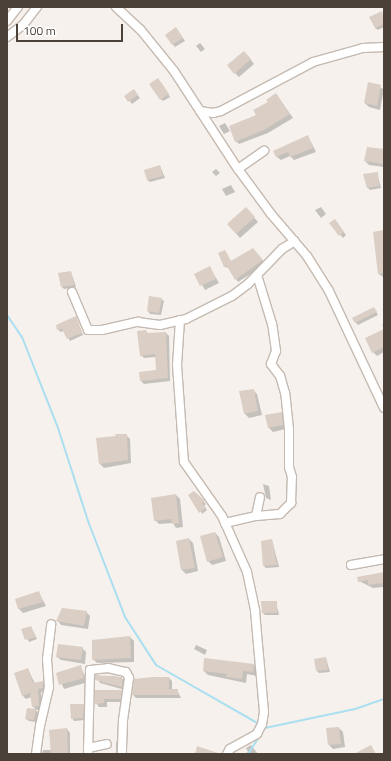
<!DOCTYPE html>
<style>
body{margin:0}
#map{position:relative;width:391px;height:761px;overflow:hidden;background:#f6f1ec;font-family:"Titillium Web",sans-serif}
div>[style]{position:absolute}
.shadow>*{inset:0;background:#0003}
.stream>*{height:2px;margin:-1px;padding:0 1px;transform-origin:1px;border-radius:1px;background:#aadff1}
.building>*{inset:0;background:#dbcec4}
.roads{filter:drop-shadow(1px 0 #c5bab1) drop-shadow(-1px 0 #c5bab1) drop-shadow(0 1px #c5bab1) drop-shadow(0 -1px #c5bab1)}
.street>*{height:8px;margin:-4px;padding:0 4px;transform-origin:4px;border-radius:4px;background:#fff}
span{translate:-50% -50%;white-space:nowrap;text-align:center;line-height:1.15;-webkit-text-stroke:4px #fff;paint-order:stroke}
.frame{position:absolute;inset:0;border:8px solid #4b4139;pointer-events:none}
.scale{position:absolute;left:16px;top:24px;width:107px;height:18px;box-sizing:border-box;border:2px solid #4b4139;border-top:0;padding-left:5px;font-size:12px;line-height:14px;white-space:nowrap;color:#4b4139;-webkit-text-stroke:3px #fff;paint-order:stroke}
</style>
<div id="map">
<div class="shadow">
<i style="clip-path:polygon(382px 12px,384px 27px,378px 30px,375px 28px)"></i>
<i style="clip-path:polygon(178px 31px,185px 41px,175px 47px,166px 35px)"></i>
<i style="clip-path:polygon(200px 43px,205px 49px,201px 52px,196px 46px)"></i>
<i style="clip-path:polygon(248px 56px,254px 64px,239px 77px,235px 73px)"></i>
<i style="clip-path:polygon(161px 82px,170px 97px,163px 101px,161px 99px)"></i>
<i style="clip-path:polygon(369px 84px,384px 89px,380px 110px,369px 107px,365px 103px)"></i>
<i style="clip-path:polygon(136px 93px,140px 98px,132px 104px,126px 96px)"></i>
<i style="clip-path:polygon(276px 94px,293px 118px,268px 133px,239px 144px,236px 141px)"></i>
<i style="clip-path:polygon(225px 123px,230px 131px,224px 134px,219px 126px)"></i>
<i style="clip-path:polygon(308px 136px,316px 152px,294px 160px,290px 156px,281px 160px,277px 157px,275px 152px)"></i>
<i style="clip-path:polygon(384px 150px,384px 167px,369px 165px,365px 161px)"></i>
<i style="clip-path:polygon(160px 166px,165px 178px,150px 182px,147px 180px)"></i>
<i style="clip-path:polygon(216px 169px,220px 173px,216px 176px,212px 172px)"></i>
<i style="clip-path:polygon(377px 173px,381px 188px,370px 190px,367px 187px)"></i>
<i style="clip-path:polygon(231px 185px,235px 192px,226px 196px,222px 189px)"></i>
<i style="clip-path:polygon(321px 207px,326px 214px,321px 218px,315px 210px)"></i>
<i style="clip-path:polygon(246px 208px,258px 222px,240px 238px,228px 224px)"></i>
<i style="clip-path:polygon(331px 223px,337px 223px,346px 235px,343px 238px)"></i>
<i style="clip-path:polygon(384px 230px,384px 277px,383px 277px,379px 274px)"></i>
<i style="clip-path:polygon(253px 249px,264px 262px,260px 268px,238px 282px,229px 268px,225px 267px,219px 254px,225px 251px,231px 262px)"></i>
<i style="clip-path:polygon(210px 268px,219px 283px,205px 290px,196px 274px)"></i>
<i style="clip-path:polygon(71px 272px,76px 287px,64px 289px,62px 287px)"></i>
<i style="clip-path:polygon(161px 299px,164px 301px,161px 315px,150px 314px,148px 311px)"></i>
<i style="clip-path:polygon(374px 308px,378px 315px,358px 325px,356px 323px,353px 319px)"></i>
<i style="clip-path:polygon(76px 317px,83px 335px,70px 341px,64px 331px,60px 332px,57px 326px)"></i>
<i style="clip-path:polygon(382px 324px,384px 324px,384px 352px,377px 356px,373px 352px,384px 330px)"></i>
<i style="clip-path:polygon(146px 331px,149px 334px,166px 333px,169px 336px,170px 381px,144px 384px,141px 381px,157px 371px,156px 357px,144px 358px,141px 355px)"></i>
<i style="clip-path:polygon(253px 390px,257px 394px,262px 415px,249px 418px,245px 414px,241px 392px)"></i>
<i style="clip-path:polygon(281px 413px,285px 417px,286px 429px,273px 432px,269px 428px,266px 416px)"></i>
<i style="clip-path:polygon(126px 435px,130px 439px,131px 463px,104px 468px,100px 464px)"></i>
<i style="clip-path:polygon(263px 484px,269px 486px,271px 500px,266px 498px)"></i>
<i style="clip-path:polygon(194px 493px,206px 504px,204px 506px,207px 510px,202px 514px)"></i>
<i style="clip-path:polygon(176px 495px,180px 499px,183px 527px,176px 528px,173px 523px,159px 524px,155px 520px)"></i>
<i style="clip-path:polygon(215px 533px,219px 537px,226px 561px,212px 565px,208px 561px)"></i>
<i style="clip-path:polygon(189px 539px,193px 543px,198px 571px,186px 574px,182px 570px)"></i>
<i style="clip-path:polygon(272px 540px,279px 567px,266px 568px,264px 566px)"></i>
<i style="clip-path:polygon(384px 574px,384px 587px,373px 588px,359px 581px)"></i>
<i style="clip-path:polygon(39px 593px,46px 606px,23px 613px,19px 609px,16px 599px)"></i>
<i style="clip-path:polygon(276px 602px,279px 615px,265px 615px,263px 613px)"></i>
<i style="clip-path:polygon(86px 612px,90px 616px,88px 629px,61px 625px,58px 621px)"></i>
<i style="clip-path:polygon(31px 627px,37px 639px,29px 642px,23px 630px)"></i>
<i style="clip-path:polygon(130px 637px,134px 641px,134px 662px,97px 663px,93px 659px)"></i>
<i style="clip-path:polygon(196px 645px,207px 650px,205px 655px,194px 649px)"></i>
<i style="clip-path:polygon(82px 648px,86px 652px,85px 664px,61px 660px,57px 657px)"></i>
<i style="clip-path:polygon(326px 658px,330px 672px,319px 673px,317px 671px)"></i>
<i style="clip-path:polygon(254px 665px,258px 669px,257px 676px,247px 674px,246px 683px,208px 675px,204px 671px)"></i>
<i style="clip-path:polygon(80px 666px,88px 682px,64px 689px,57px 673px)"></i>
<i style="clip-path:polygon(28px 669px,35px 684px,43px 682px,46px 686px,46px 690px,41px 692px,42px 709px,36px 710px,33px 706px,32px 697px,26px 699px,23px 696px)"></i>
<i style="clip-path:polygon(96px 676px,114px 676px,123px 679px,126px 683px,125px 690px,100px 683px)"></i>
<i style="clip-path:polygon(169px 678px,172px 681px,172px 690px,177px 690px,181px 698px,136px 698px,133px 695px,135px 680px)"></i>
<i style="clip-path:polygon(96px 691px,121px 691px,125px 694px,124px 702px,107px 702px,107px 707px,99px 707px,96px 703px)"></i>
<i style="clip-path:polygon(7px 696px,8px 697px,7px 711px)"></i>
<i style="clip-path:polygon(83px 705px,86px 707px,85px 720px,74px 721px,72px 718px)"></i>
<i style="clip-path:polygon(35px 710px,38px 712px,36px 722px,29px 721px,26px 719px)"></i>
<i style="clip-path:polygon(339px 728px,343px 732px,345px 747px,333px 749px,329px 745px)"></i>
<i style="clip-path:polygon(67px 729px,70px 733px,70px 754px,42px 754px,43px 750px,52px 750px)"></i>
<i style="clip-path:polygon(116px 741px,117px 742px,120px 754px,116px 754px)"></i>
<i style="clip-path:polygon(251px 745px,258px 754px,244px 754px,248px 752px,246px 748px)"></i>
</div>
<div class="stream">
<i style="left:7px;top:315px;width:27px;rotate:56deg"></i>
<i style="left:22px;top:337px;width:98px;rotate:68.4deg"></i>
<i style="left:58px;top:428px;width:98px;rotate:72.1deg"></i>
<i style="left:88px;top:521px;width:103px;rotate:68.9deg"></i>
<i style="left:125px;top:617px;width:57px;rotate:57.1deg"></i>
<i style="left:156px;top:665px;width:119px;rotate:29.8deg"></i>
<i style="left:263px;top:731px;width:4px;rotate:-56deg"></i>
<i style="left:265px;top:728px;width:92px;rotate:-11.9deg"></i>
<i style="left:355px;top:709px;width:31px;rotate:-19deg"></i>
<i style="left:248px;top:754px;width:20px;rotate:-57deg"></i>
</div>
<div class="building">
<i style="clip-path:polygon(382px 11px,384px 24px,375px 28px,369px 17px)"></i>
<i style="clip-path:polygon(176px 27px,183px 38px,172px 45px,165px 35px)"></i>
<i style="clip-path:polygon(244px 51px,251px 59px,234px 74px,227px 65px)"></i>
<i style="clip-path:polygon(158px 78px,169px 94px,160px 100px,149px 84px)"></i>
<i style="clip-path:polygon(368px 82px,381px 85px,377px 106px,364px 103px)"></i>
<i style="clip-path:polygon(134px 89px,138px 95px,128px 102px,124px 96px)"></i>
<i style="clip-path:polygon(276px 93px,290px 114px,264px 130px,235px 142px,229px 126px,256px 115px,253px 110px,268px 102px,266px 100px)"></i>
<i style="clip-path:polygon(308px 135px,313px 148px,290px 157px,288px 152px,276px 157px,273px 151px)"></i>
<i style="clip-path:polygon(367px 147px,384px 149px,384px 164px,364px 161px)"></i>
<i style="clip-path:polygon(160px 165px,163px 176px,147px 180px,144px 170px)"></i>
<i style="clip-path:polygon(378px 172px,379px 186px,367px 188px,363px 174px)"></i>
<i style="clip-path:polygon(246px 207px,255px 217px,236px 234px,227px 224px)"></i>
<i style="clip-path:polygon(335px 219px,344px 232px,339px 236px,329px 223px)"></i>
<i style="clip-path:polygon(384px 230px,384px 273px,378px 274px,373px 232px)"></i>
<i style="clip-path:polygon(253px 248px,263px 260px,235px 280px,227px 266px,224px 267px,218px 253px,225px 250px,231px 261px)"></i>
<i style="clip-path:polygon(210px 266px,216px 279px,200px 286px,194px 274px)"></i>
<i style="clip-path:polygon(71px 271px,74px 285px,61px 287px,58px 273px)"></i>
<i style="clip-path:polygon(149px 296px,162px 298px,159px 313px,147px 311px)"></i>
<i style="clip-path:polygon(374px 307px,377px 312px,355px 323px,352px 318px)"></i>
<i style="clip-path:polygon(76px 316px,82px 333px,67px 339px,62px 329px,57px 330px,56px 325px)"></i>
<i style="clip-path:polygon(384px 329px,384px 347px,372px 353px,365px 338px)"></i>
<i style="clip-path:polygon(146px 330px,147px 333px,166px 332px,168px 378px,140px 381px,139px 372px,156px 370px,155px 354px,140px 356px,137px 331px)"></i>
<i style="clip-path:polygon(254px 389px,258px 411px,244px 414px,239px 391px)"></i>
<i style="clip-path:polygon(282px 412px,283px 425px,268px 428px,265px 415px)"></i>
<i style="clip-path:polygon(115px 434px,127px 434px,128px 460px,99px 464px,96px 438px,116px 436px)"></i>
<i style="clip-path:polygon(194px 491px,205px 501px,202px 503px,206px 508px,199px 513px,188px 495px)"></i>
<i style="clip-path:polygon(176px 494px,179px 523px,172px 524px,171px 519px,154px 521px,151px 498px)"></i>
<i style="clip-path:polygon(215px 532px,223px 557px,207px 562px,200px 536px)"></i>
<i style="clip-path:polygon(189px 538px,195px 568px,181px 570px,176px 541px)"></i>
<i style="clip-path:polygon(272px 539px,277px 565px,263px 566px,261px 541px)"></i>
<i style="clip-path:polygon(384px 572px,384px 583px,368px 585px,368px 580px,358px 582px,357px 577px)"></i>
<i style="clip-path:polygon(39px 591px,43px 602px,18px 609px,15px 599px)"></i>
<i style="clip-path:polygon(261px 601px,277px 601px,277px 613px,262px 613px)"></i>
<i style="clip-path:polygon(62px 608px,87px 611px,84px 626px,56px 621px)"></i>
<i style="clip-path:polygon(31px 626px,36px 637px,25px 640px,21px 629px)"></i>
<i style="clip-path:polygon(130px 636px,131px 658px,92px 660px,92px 640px)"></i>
<i style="clip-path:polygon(58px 644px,83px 647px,81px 660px,56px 657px)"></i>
<i style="clip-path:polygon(326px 657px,328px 670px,316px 671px,314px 659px)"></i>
<i style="clip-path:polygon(204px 658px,254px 664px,253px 672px,243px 671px,242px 679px,226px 677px,227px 674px,203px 671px)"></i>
<i style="clip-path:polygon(81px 665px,84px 678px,59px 685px,56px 673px)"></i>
<i style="clip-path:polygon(28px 668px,33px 683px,43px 681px,43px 688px,38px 689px,39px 706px,32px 707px,30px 693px,22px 696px,14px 673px)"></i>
<i style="clip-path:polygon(95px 675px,122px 677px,122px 687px,95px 680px)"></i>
<i style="clip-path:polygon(153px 677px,169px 677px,169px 689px,178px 689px,178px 695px,132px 695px,134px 679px)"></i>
<i style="clip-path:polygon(95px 690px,122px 690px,121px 699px,104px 699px,104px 703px,95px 704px)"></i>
<i style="clip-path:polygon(70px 704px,84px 704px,83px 718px,71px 719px)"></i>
<i style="clip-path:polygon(27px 708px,36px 709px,34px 720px,25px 719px)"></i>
<i style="clip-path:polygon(339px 727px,341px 744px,328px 745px,326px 728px)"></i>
<i style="clip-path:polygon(67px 728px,68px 754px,51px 754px,49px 730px)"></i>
<i style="clip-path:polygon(371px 745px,376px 754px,354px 754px)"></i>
<i style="clip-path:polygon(197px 746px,218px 753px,218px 754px,195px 754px)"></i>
</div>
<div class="roads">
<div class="street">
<i style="left:116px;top:7px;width:33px;rotate:43deg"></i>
<i style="left:140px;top:29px;width:54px;rotate:51deg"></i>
<i style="left:174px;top:71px;width:117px;rotate:56.9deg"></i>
<i style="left:238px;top:169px;width:56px;rotate:53.7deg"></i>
<i style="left:271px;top:214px;width:55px;rotate:49.4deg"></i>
<i style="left:307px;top:256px;width:41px;rotate:57.8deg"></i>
<i style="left:329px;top:291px;width:129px;rotate:64.8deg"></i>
<i style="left:7px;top:21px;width:18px;rotate:-52deg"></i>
<i style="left:7px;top:37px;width:20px;rotate:-37deg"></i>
<i style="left:23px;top:25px;width:23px;rotate:-52deg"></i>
<i style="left:200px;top:111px;width:13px;rotate:9deg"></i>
<i style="left:213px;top:113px;width:8px;rotate:-14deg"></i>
<i style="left:221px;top:111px;width:104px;rotate:-28deg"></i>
<i style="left:313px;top:62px;width:52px;rotate:-15.6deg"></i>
<i style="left:363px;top:48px;width:21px;rotate:-3deg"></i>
<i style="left:238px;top:169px;width:32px;rotate:-35deg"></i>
<i style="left:72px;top:292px;width:41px;rotate:67.2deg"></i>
<i style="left:88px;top:330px;width:14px"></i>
<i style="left:102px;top:330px;width:37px;rotate:-13deg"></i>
<i style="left:138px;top:322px;width:22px;rotate:8deg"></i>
<i style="left:160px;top:325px;width:27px;rotate:-13deg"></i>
<i style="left:186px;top:319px;width:51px;rotate:-26.6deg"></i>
<i style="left:232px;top:296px;width:20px;rotate:-37deg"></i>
<i style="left:248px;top:284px;width:49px;rotate:-45.8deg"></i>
<i style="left:282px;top:249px;width:15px;rotate:-32deg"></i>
<i style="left:180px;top:320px;width:45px;rotate:93.8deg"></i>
<i style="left:177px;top:365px;width:97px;rotate:85.9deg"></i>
<i style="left:184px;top:462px;width:66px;rotate:54.9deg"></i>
<i style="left:222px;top:516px;width:61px;rotate:65.9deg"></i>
<i style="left:247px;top:572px;width:40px;rotate:78deg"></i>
<i style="left:255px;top:611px;width:101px;rotate:84.9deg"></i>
<i style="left:264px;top:712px;width:12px;rotate:99deg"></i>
<i style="left:262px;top:724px;width:11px;rotate:117deg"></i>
<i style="left:257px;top:734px;width:31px;rotate:151deg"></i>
<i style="left:230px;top:749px;width:6px;rotate:121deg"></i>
<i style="left:256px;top:516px;width:24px;rotate:-5deg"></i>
<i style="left:280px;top:514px;width:16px;rotate:-45deg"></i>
<i style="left:291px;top:503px;width:26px;rotate:-88deg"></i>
<i style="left:292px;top:477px;width:10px;rotate:-107deg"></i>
<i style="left:289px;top:467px;width:38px;rotate:-90deg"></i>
<i style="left:289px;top:429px;width:36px;rotate:-96deg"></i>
<i style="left:285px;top:393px;width:18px;rotate:-106deg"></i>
<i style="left:280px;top:376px;width:15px;rotate:-127deg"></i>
<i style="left:271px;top:364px;width:14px;rotate:-69deg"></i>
<i style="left:276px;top:351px;width:27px;rotate:-98deg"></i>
<i style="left:272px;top:324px;width:51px;rotate:-107deg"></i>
<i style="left:225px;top:523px;width:32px;rotate:-13deg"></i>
<i style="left:256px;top:516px;width:19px;rotate:-78deg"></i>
<i style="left:351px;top:565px;width:34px;rotate:-10deg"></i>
<i style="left:88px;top:748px;width:19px;rotate:-12deg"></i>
<i style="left:36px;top:754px;width:28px;rotate:-82deg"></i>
<i style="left:40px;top:726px;width:40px;rotate:-77deg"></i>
<i style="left:49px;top:687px;width:28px;rotate:-94deg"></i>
<i style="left:47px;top:659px;width:35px;rotate:-83deg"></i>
<i style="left:88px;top:754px;width:84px;rotate:-88.6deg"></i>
<i style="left:90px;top:670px;width:18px;rotate:-6deg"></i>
<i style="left:108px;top:668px;width:18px;rotate:13deg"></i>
<i style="left:126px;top:672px;width:7px;rotate:63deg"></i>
<i style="left:129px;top:678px;width:42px;rotate:98.1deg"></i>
<i style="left:123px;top:720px;width:34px;rotate:92deg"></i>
</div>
</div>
<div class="frame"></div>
<div class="scale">100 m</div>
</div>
